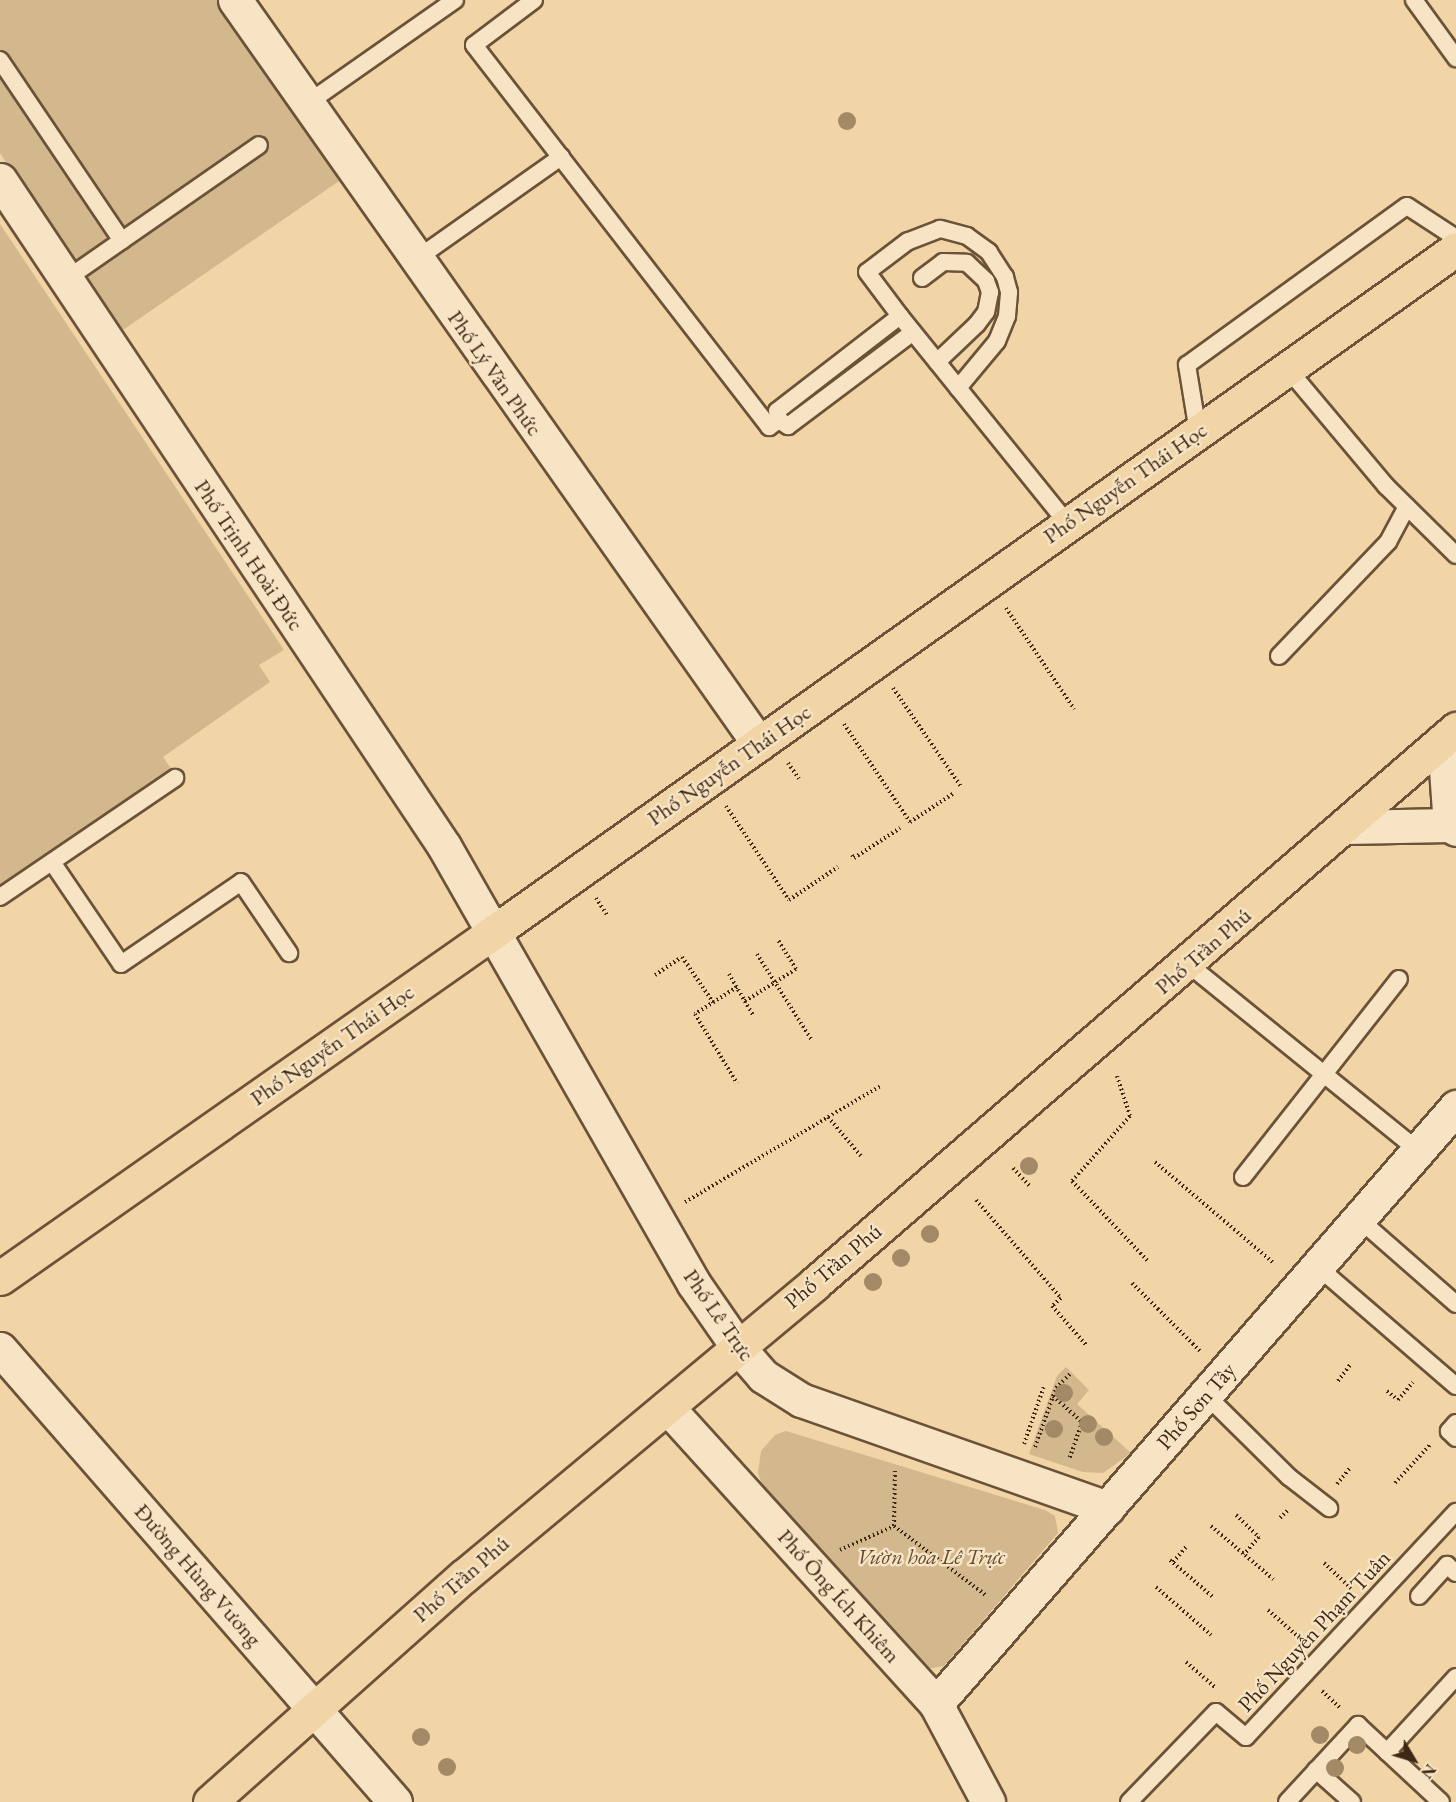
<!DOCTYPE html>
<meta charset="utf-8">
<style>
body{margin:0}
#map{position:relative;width:1456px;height:1802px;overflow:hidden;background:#f1d5a6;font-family:"EB Garamond",serif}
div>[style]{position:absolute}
.green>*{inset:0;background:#d3b78d}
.path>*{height:4px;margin-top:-2px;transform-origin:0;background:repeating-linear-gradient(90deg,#3e2714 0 1.5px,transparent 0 4.5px)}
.roads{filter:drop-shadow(2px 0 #6b5238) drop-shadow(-2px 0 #6b5238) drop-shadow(0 2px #6b5238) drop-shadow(0 -2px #6b5238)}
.service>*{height:16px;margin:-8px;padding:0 8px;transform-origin:8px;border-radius:8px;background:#f6e4c5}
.minor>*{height:33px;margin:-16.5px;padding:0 16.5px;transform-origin:16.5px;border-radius:16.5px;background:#f6e4c5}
.tertiary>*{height:33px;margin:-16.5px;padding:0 16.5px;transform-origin:16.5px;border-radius:16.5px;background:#f6e4c5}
.primary>*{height:33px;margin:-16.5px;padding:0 16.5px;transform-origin:16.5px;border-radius:16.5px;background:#f1d5a6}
.trees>*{width:18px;height:18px;margin:-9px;border-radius:50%;background:#a38966}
span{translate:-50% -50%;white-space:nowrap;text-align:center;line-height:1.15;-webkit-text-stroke:5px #f6e4c5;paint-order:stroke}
.street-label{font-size:22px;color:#3e2714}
.park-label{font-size:22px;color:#634b32;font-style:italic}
.north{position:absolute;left:1384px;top:1730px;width:60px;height:60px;-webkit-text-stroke:4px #f6e4c5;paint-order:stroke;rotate:128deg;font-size:16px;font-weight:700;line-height:24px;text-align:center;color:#3e2714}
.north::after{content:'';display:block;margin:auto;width:21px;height:27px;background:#3e2714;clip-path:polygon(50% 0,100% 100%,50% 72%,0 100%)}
</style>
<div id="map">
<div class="green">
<i style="clip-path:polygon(0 0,222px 0,342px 179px,120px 332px,0 153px)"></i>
<i style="clip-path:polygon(0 224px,284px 650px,259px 665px,270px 682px,163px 757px,174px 773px,0 892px)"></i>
<i style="clip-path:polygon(1066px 1367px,1089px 1390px,1077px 1404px,1131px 1453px,1103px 1473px,1083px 1472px,1029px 1454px,1057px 1376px)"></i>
<i style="clip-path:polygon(786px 1431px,1045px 1510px,1055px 1516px,1058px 1533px,944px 1666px,927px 1669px,766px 1495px,758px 1473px,761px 1451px,775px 1435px)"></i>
</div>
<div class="path">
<i style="left:1006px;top:608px;width:122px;rotate:56deg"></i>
<i style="left:893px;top:688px;width:121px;rotate:55.4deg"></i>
<i style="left:844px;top:724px;width:118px;rotate:56deg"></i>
<i style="left:910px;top:822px;width:53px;rotate:-33.4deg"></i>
<i style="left:788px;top:763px;width:19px;rotate:55deg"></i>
<i style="left:726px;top:806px;width:113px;rotate:56.2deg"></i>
<i style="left:789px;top:900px;width:59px;rotate:-34deg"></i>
<i style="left:852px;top:855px;width:4px;rotate:56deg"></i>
<i style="left:854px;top:858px;width:55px;rotate:-33.1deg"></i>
<i style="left:596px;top:898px;width:20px;rotate:57deg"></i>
<i style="left:757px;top:954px;width:101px;rotate:57.6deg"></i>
<i style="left:729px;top:974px;width:48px;rotate:59.7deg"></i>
<i style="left:655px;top:975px;width:32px;rotate:-34deg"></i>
<i style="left:682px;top:957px;width:55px;rotate:55.4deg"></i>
<i style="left:737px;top:987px;width:50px;rotate:147.3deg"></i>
<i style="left:695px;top:1014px;width:81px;rotate:58.7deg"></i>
<i style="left:745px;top:1001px;width:60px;rotate:-32.1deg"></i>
<i style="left:796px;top:969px;width:34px;rotate:-122deg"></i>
<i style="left:1117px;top:1076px;width:42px;rotate:72deg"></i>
<i style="left:1130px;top:1116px;width:87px;rotate:131.7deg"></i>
<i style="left:1072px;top:1181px;width:110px;rotate:46.5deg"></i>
<i style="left:828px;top:1117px;width:51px;rotate:49.8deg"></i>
<i style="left:1155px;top:1162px;width:157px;rotate:40.4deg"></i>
<i style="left:1013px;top:1168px;width:26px;rotate:47deg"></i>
<i style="left:976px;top:1200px;width:130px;rotate:49.1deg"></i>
<i style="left:1061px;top:1298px;width:12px;rotate:138deg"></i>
<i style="left:1052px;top:1306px;width:53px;rotate:48.8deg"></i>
<i style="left:685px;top:1202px;width:227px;rotate:-30.7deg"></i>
<i style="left:1132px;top:1283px;width:98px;rotate:45deg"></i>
<i style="left:1338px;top:1381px;width:20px;rotate:-53deg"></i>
<i style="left:1387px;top:1391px;width:14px;rotate:39deg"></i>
<i style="left:1398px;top:1400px;width:23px;rotate:-50deg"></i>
<i style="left:1053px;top:1396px;width:39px;rotate:42deg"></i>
<i style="left:1082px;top:1422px;width:39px;rotate:109deg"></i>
<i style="left:1024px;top:1444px;width:61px;rotate:-71deg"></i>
<i style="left:1035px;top:1447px;width:63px;rotate:-70.4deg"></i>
<i style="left:1056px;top:1388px;width:21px;rotate:-45deg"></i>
<i style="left:1395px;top:1483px;width:52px;rotate:-47.4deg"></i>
<i style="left:1337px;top:1484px;width:21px;rotate:-51deg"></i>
<i style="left:1236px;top:1515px;width:32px;rotate:44deg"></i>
<i style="left:1259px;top:1537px;width:23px;rotate:131deg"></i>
<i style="left:1280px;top:1518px;width:13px;rotate:-45deg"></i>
<i style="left:894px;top:1526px;width:116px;rotate:37deg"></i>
<i style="left:894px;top:1526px;width:55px;rotate:-89deg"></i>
<i style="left:1211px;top:1526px;width:82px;rotate:40.5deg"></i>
<i style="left:840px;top:1550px;width:59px;rotate:-24deg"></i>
<i style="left:1170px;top:1560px;width:57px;rotate:40.7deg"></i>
<i style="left:1173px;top:1562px;width:21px;rotate:-49deg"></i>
<i style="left:1324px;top:1563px;width:37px;rotate:43deg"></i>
<i style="left:1156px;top:1587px;width:73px;rotate:41.1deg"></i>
<i style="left:1268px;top:1610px;width:47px;rotate:41.5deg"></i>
<i style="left:1186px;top:1662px;width:40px;rotate:41deg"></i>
<i style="left:1322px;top:1691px;width:26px;rotate:43deg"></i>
</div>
<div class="roads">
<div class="service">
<i style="left:534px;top:0;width:75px;rotate:143.1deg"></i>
<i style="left:474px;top:45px;width:483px;rotate:52.3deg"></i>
<i style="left:769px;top:427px;width:12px;rotate:-35deg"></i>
<i style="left:1414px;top:0;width:72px;rotate:54.1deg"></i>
<i style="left:0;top:60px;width:218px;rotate:56deg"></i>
<i style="left:305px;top:105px;width:183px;rotate:-35deg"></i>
<i style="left:415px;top:260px;width:179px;rotate:-35.2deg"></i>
<i style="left:922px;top:278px;width:26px;rotate:-37deg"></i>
<i style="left:943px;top:262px;width:24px;rotate:2deg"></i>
<i style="left:967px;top:263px;width:26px;rotate:43deg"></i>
<i style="left:986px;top:281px;width:12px;rotate:70deg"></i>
<i style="left:990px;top:292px;width:20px;rotate:101deg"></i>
<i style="left:986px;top:312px;width:15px;rotate:127deg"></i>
<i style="left:977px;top:324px;width:55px;rotate:136.5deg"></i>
<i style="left:65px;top:280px;width:236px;rotate:-34.8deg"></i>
<i style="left:900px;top:316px;width:155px;rotate:142.3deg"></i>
<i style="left:777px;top:411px;width:9px;rotate:77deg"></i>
<i style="left:779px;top:420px;width:11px;rotate:34deg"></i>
<i style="left:788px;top:426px;width:156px;rotate:-36.9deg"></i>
<i style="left:1287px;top:368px;width:154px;rotate:50deg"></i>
<i style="left:1386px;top:486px;width:98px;rotate:44.6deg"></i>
<i style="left:958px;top:388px;width:61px;rotate:-50.3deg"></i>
<i style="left:997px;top:341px;width:27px;rotate:-68deg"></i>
<i style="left:1007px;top:316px;width:24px;rotate:-85deg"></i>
<i style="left:1009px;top:292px;width:16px;rotate:-105deg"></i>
<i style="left:1005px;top:277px;width:30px;rotate:-123deg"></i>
<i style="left:989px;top:252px;width:27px;rotate:-144deg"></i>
<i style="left:967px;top:236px;width:28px;rotate:-165deg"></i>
<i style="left:940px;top:229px;width:34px;rotate:159deg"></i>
<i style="left:908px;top:241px;width:51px;rotate:142.9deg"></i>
<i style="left:867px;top:272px;width:55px;rotate:53.1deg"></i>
<i style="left:900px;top:316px;width:267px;rotate:51.1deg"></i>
<i style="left:1198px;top:432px;width:68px;rotate:-99.3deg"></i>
<i style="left:1187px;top:365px;width:271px;rotate:-35.9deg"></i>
<i style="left:1407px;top:206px;width:59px;rotate:33.1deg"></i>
<i style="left:1279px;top:656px;width:158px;rotate:-46.3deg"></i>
<i style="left:1388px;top:542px;width:40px;rotate:-62deg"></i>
<i style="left:52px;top:862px;width:123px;rotate:55.9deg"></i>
<i style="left:121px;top:964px;width:145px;rotate:-34.3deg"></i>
<i style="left:241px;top:882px;width:86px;rotate:55.9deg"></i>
<i style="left:0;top:897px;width:212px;rotate:-34.2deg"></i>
<i style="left:1188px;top:964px;width:297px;rotate:39deg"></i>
<i style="left:1243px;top:1177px;width:252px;rotate:-51.8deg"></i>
<i style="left:1359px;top:1219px;width:129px;rotate:41.2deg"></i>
<i style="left:1318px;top:1267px;width:182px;rotate:40.8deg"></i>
<i style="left:1206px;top:1395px;width:117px;rotate:44.7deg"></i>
<i style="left:1289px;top:1477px;width:51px;rotate:37.8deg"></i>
<i style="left:1456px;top:1423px;width:11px;rotate:131deg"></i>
<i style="left:1449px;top:1431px;width:10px;rotate:45deg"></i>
<i style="left:1419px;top:1596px;width:42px;rotate:-47.9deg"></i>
<i style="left:1447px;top:1565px;width:12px;rotate:42deg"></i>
<i style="left:1387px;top:1752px;width:102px;rotate:-47.4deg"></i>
<i style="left:1316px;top:1770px;width:48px;rotate:41.6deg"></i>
<i style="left:1129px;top:1802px;width:125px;rotate:-46deg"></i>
<i style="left:1216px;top:1712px;width:39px;rotate:40deg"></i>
<i style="left:1246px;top:1737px;width:308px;rotate:-47deg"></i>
<i style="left:1287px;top:1802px;width:105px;rotate:-47.3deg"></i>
<i style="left:1358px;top:1725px;width:113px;rotate:42.9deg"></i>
</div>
<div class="minor">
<i style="left:235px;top:0;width:910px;rotate:54.84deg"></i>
<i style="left:1444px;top:740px;width:85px;rotate:86deg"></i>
<i style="left:1346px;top:827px;width:104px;rotate:-1.1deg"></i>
<i style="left:1450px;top:825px;width:7px;rotate:34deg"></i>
<i style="left:737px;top:1346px;width:40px;rotate:49deg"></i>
<i style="left:763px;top:1376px;width:45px;rotate:32.3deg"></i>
<i style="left:801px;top:1400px;width:325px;rotate:19.4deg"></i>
<i style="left:667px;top:1407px;width:401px;rotate:47.8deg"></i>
<i style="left:936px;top:1704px;width:111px;rotate:62deg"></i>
<i style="left:936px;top:1704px;width:792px;rotate:-48.94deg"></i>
</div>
<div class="tertiary">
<i style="left:0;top:180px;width:800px;rotate:56.31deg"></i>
<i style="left:444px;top:846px;width:504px;rotate:60.28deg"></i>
<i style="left:694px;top:1284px;width:75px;rotate:55.3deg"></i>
<i style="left:0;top:1349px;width:601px;rotate:48.91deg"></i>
</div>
<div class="primary">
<i style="left:0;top:1278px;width:605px;rotate:-35.03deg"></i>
<i style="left:495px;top:931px;width:1178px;rotate:-35.36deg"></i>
<i style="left:210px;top:1802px;width:340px;rotate:-41.7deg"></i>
<i style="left:464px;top:1576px;width:456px;rotate:-39.8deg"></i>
<i style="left:814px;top:1284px;width:849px;rotate:-40.84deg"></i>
</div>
</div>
<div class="trees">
<i style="left:847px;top:121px"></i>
<i style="left:1029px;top:1166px"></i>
<i style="left:930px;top:1234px"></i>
<i style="left:901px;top:1258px"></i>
<i style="left:873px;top:1282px"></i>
<i style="left:1064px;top:1393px"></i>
<i style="left:1088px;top:1424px"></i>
<i style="left:1054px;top:1429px"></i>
<i style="left:1104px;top:1437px"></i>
<i style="left:1320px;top:1735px"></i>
<i style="left:421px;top:1737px"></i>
<i style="left:1357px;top:1745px"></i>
<i style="left:447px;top:1767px"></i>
<i style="left:1335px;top:1768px"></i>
</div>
<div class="street-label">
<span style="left:495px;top:373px;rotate:55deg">Phố Lý Văn Phức</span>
<span style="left:1125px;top:483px;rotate:-35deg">Phố Nguyễn Thái Học</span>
<span style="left:249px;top:555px;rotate:56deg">Phố Trịnh Hoài Đức</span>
<span style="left:729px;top:765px;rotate:-35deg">Phố Nguyễn Thái Học</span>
<span style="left:1203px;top:951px;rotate:-41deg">Phố Trần Phú</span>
<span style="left:332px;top:1045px;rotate:-35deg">Phố Nguyễn Thái Học</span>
<span style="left:833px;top:1266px;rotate:-40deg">Phố Trần Phú</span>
<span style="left:719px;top:1315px;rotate:55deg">Phố Lê Trực</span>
<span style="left:1196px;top:1406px;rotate:-49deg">Phố Sơn Tây</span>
<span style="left:198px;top:1575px;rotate:49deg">Đường Hùng Vương</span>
<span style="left:461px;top:1579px;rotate:-41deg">Phố Trần Phú</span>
<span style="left:839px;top:1596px;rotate:48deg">Phố Ông Ích Khiêm</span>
<span style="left:1314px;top:1631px;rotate:-47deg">Phố Nguyễn Phạm Tuân</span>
</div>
<div class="park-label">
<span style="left:931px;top:1557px">Vườn hoa Lê Trực</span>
</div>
<div class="north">N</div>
</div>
